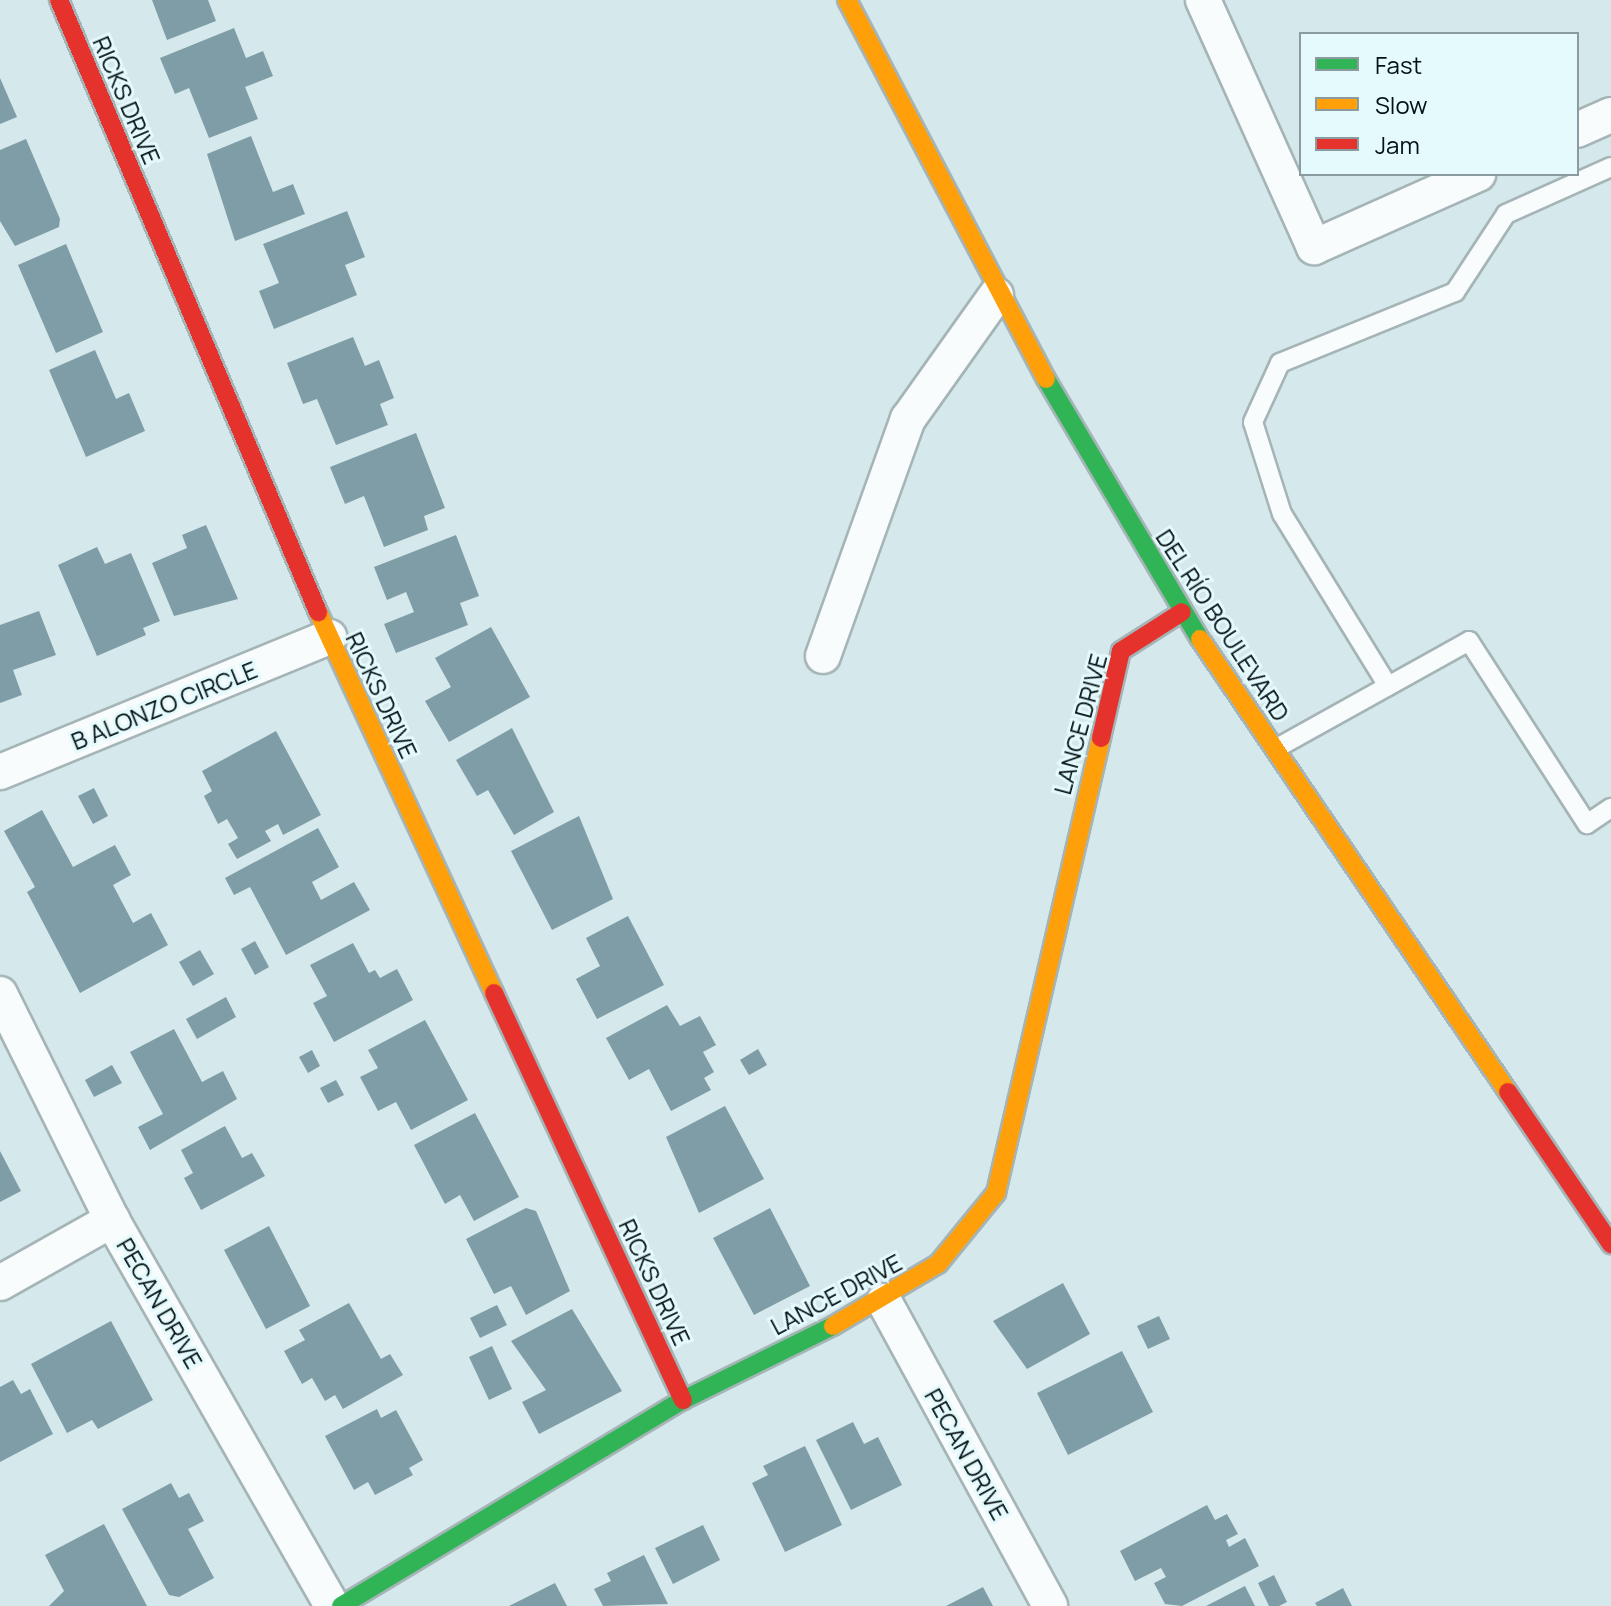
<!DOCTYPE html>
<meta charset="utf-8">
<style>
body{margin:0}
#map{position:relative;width:1611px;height:1606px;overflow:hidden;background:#d5e8eb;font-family:Manrope,sans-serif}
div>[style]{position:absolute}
.building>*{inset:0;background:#7f9da6}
.roads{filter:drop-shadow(2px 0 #a5b4b6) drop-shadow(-2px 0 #a5b4b6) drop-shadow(0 2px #a5b4b6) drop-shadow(0 -2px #a5b4b6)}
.lane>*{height:18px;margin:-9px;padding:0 9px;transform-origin:9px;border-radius:9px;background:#f9fcfc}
.street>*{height:34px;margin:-17px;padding:0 17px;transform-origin:17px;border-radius:17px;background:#f9fcfc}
.fast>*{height:18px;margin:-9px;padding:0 9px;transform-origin:9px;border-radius:9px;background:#30b455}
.slow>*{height:18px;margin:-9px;padding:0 9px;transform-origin:9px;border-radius:9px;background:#ff9f0a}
.jam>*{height:18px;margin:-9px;padding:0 9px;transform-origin:9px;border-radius:9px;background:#e5322d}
span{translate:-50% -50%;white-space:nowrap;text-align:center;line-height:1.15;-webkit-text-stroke:6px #e4fafd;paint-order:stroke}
.street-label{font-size:24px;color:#041012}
.legend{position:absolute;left:1299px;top:32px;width:280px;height:144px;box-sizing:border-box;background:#e4fafd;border:2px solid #8a9c9f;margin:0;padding:10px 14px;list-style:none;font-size:24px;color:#041012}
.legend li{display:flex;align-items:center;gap:16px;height:40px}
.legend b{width:40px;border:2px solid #8a9c9f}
</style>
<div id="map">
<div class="building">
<i style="clip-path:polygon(152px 0,208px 0,216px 21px,167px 40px)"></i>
<i style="clip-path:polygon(234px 28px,246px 58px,263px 51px,273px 76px,245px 87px,258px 119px,209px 138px,189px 88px,175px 94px,160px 58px)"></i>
<i style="clip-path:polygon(0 78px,17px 117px,0 124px)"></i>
<i style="clip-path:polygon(251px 136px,273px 192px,293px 184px,305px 214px,235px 241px,207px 154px)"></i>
<i style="clip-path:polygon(26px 139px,60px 219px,59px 227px,15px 246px,0 221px,0 150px)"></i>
<i style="clip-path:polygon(347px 211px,365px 257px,345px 265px,357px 295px,274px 329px,259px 291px,279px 283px,263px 244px)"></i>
<i style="clip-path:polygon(66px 244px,103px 332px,56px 353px,18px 265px)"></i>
<i style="clip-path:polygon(353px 337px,365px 366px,379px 360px,394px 398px,380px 404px,388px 425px,336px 445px,317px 399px,303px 404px,287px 363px)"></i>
<i style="clip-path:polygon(95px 350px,116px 399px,129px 393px,145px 431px,86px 457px,49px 370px)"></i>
<i style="clip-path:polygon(416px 433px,445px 508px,424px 516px,428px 530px,384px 547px,364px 496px,345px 504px,330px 467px)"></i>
<i style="clip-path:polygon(206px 525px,238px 599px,174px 616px,152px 563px,187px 548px,182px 535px)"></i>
<i style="clip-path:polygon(456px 535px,479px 596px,460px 603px,468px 625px,396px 653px,384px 624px,414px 612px,406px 592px,387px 600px,374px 567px)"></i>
<i style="clip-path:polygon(97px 547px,105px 564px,131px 553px,160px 621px,143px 628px,146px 635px,97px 656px,58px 565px)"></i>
<i style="clip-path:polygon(39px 611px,56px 655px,13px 670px,22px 695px,0 703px,0 625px)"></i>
<i style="clip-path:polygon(491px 627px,530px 697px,449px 742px,425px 701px,451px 687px,435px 658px)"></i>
<i style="clip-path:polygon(512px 728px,554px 812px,514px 835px,488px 790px,477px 796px,456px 760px)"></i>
<i style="clip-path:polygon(276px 731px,321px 815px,283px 835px,278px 824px,265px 831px,271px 841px,237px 859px,228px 844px,238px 838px,227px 819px,218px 824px,204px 796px,212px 791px,202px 771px)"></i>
<i style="clip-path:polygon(94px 788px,108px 816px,93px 824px,78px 796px)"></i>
<i style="clip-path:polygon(42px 810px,73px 867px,115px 845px,131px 875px,113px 885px,133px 923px,151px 913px,168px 945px,80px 993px,27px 892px,35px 887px,4px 831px)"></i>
<i style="clip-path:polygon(579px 816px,613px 899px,552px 930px,511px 851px)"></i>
<i style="clip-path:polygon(318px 828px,339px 867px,312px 882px,321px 900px,354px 882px,370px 910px,286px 955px,250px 887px,234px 895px,225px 878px)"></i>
<i style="clip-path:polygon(628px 916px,664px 985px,597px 1019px,576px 979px,600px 966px,586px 938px)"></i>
<i style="clip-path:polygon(255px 941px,269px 967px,255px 975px,241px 949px)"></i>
<i style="clip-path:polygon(353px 943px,369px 973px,375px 970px,380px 978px,397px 969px,413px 1000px,334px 1042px,313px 1003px,327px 996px,310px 965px)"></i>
<i style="clip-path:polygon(200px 950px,214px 974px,193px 986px,179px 962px)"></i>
<i style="clip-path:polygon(226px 997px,236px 1017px,197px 1039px,186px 1019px)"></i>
<i style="clip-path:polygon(667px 1005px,680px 1026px,700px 1016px,716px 1045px,703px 1052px,714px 1072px,704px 1078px,711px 1090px,671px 1111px,649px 1069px,629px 1080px,606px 1038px)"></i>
<i style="clip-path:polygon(425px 1020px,468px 1100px,411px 1130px,396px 1102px,378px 1111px,360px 1077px,378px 1068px,368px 1050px)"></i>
<i style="clip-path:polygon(174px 1029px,202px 1082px,223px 1071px,237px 1099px,150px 1150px,138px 1127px,163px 1114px,130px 1052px)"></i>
<i style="clip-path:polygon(758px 1049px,767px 1065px,749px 1075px,740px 1060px)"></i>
<i style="clip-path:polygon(312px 1050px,320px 1066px,308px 1073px,299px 1057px)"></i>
<i style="clip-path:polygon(112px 1065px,122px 1083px,94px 1097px,85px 1080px)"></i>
<i style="clip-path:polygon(336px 1080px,344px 1095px,328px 1103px,320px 1088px)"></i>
<i style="clip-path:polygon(725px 1106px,764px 1179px,699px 1213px,666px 1137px)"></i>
<i style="clip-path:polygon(475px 1113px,519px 1197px,474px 1221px,460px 1195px,445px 1204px,414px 1145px)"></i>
<i style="clip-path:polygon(225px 1126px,242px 1158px,252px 1153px,265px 1176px,201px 1210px,184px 1178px,193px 1173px,181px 1150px)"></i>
<i style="clip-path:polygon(0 1151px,21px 1191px,0 1202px)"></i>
<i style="clip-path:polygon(526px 1208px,536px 1211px,570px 1291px,526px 1315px,511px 1286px,494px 1294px,466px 1239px)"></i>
<i style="clip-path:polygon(770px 1208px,810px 1286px,754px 1315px,713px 1238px)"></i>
<i style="clip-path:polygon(269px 1226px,310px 1306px,266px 1329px,224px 1250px)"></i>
<i style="clip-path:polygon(1063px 1283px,1090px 1334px,1027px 1369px,993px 1321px)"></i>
<i style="clip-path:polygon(349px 1303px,381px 1359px,390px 1354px,403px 1375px,343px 1409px,335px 1395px,325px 1401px,312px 1378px,302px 1384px,284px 1351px,305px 1340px,299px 1330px)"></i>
<i style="clip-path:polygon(497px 1305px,507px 1325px,480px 1338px,470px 1318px)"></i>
<i style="clip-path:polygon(572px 1309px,622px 1391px,539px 1434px,522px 1402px,546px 1390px,511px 1341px)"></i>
<i style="clip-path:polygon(1159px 1316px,1170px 1339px,1148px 1349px,1137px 1326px)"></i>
<i style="clip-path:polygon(111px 1321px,153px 1400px,98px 1429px,92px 1420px,67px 1433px,31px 1364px)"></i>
<i style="clip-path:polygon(492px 1346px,512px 1389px,489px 1400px,469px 1357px)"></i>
<i style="clip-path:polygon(1122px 1351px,1153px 1412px,1068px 1455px,1037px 1393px)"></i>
<i style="clip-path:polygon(13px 1380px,21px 1394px,30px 1389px,53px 1434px,0 1462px,0 1387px)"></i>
<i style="clip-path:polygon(377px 1409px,381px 1418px,396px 1410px,423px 1460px,409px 1468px,413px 1475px,375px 1495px,368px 1482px,354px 1490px,325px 1436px)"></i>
<i style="clip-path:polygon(853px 1422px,864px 1444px,878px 1437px,902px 1485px,851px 1510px,816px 1440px)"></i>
<i style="clip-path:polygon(805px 1446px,842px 1525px,785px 1552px,752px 1483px,768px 1475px,763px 1466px)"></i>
<i style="clip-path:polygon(171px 1483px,179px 1498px,189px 1493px,204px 1521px,188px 1529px,214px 1578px,179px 1597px,169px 1595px,122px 1509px)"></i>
<i style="clip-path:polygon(1207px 1505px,1215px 1520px,1227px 1514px,1238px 1534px,1226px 1540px,1229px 1547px,1245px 1538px,1259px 1566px,1182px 1606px,1165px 1604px,1154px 1583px,1166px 1577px,1161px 1568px,1135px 1581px,1120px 1551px)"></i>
<i style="clip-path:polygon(104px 1524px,147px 1606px,49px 1606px,64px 1591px,45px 1555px)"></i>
<i style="clip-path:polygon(703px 1525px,720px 1560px,673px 1584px,655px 1548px)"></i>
<i style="clip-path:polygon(644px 1555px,668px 1604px,603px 1606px,594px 1589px,611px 1581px,607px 1573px)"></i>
<i style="clip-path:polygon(1274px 1575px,1287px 1602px,1279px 1606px,1269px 1606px,1258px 1583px)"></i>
<i style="clip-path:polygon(555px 1583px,567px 1606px,509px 1606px)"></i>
<i style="clip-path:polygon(1245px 1586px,1255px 1606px,1206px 1606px)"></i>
<i style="clip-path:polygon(983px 1587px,993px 1606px,946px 1606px)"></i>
<i style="clip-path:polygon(1343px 1588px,1352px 1606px,1317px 1606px,1315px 1603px)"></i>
</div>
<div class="roads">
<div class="lane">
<i style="left:1388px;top:686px;width:202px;rotate:-121.6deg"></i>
<i style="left:1282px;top:514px;width:96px;rotate:-107.5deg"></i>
<i style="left:1253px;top:422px;width:65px;rotate:-65.4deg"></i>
<i style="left:1280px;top:363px;width:189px;rotate:-22.1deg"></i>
<i style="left:1455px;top:292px;width:93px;rotate:-56.8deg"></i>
<i style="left:1506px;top:214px;width:115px;rotate:-24.1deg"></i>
<i style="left:1275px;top:749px;width:222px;rotate:-29.1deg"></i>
<i style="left:1469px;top:641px;width:218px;rotate:57.2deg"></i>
<i style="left:1587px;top:824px;width:29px;rotate:-34deg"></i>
</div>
<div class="street">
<i style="left:1203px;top:0;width:271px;rotate:65.8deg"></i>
<i style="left:1314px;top:247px;width:180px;rotate:-24deg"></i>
<i style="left:1577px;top:130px;width:37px;rotate:-24deg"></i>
<i style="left:823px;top:656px;width:252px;rotate:-70.3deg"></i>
<i style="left:908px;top:419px;width:152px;rotate:-54.6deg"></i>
<i style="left:0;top:772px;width:356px;rotate:-22.3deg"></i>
<i style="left:0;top:994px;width:252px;rotate:63.6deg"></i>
<i style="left:112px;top:1220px;width:444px;rotate:60.3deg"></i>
<i style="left:0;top:1283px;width:129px;rotate:-29.4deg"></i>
<i style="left:884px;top:1301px;width:347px;rotate:61.4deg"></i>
</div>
<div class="fast">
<i style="left:1046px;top:379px;width:302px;rotate:59.4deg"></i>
<i style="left:341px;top:1606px;width:399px;rotate:-31.1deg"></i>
<i style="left:683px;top:1400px;width:167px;rotate:-26.3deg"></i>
</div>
<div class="slow">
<i style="left:847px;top:0;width:428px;rotate:62.3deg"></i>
<i style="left:318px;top:612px;width:420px;rotate:65.2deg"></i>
<i style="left:1200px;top:639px;width:548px;rotate:55.79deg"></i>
<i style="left:833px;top:1326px;width:122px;rotate:-30.6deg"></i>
<i style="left:938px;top:1264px;width:92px;rotate:-50.8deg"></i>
<i style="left:996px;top:1193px;width:467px;rotate:-77deg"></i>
</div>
<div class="jam">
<i style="left:59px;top:0;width:665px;rotate:67.06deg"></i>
<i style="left:1101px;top:738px;width:89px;rotate:-77.1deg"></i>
<i style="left:1121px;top:651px;width:72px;rotate:-32.6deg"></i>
<i style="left:494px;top:993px;width:449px;rotate:65.1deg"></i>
<i style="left:1508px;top:1092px;width:184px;rotate:55.9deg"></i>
</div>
</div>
<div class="street-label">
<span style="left:127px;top:100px;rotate:67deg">RICKS DRIVE</span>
<span style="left:1223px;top:625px;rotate:57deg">DEL RÍO BOULEVARD</span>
<span style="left:382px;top:695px;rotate:65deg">RICKS DRIVE</span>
<span style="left:164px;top:705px;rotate:-22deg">B ALONZO CIRCLE</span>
<span style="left:1080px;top:724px;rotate:-75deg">LANCE DRIVE</span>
<span style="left:655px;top:1282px;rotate:65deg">RICKS DRIVE</span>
<span style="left:836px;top:1294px;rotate:-28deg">LANCE DRIVE</span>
<span style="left:160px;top:1303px;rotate:60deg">PECAN DRIVE</span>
<span style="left:967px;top:1454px;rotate:61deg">PECAN DRIVE</span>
</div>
<ul class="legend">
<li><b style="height:10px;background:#30b455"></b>Fast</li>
<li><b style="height:10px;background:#ff9f0a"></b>Slow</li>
<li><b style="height:10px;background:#e5322d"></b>Jam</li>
</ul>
</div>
